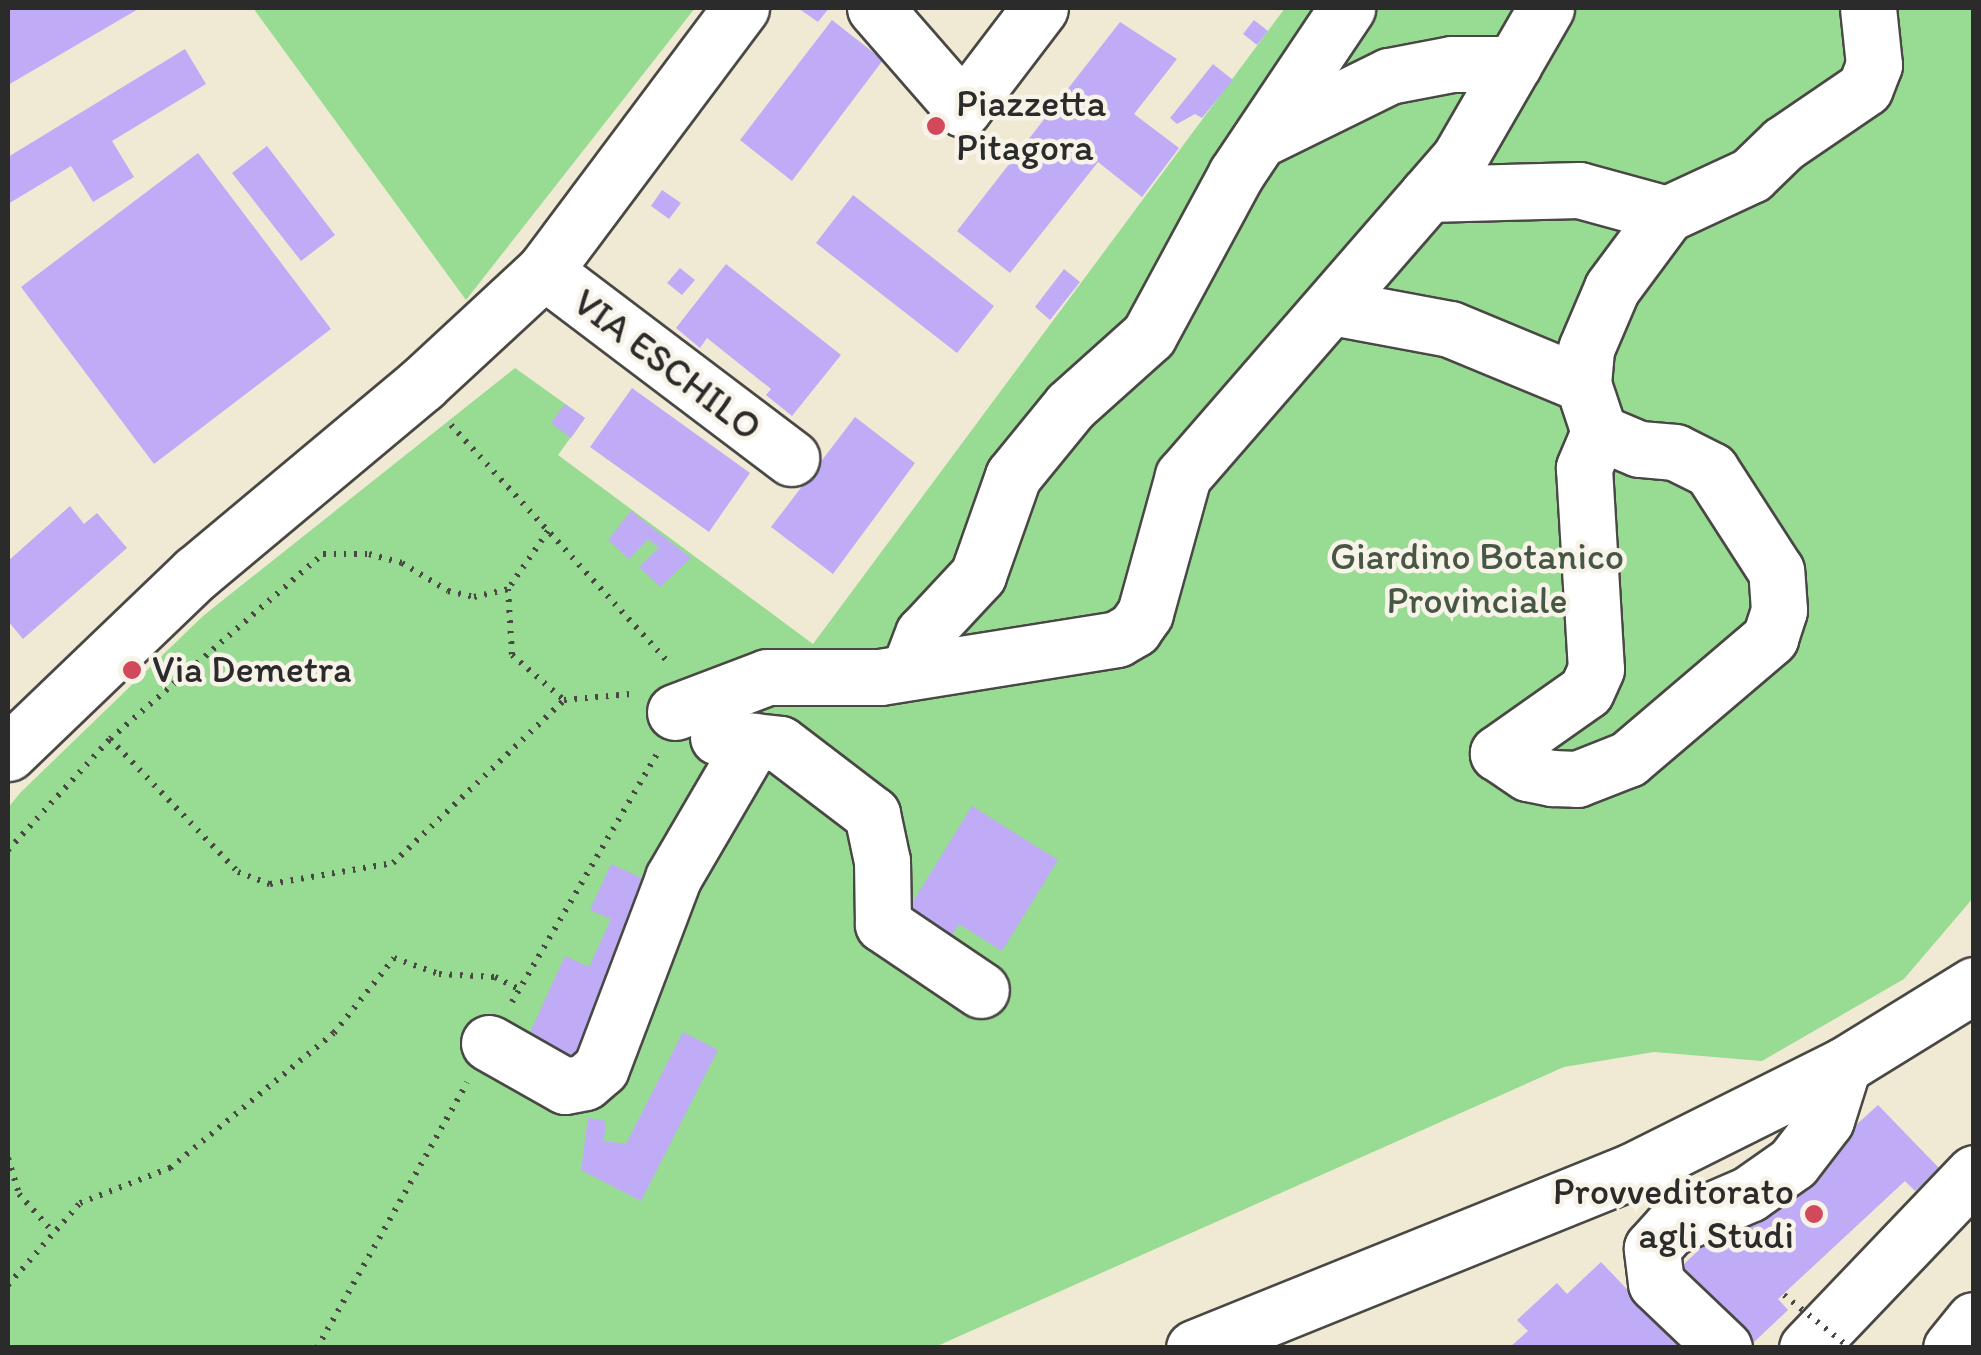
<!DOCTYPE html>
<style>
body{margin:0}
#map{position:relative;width:1981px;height:1355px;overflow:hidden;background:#f0ead4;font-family:Itim,sans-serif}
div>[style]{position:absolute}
.green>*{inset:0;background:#98db93}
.building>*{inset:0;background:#c0abf6}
.path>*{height:6px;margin-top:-3px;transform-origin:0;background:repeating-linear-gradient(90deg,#494844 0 2.5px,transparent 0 10.5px)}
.roads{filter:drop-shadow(2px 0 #494844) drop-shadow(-2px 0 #494844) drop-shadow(0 2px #494844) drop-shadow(0 -2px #494844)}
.minor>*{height:55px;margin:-27.5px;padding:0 27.5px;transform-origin:27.5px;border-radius:27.5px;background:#fff}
.path-bridge>*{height:6px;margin-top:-3px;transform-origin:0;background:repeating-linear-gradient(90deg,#494844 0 2.5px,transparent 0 10.5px)}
.dots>*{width:28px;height:28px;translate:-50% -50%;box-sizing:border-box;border:5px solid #f7f3e8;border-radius:50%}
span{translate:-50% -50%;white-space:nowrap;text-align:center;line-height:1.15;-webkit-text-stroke:9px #f7f3e8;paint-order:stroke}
.poi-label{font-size:38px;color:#2b2b2b}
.left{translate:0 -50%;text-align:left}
.right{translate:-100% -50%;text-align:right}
.street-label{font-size:38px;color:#2b2b2b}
.park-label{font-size:38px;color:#465745}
.frame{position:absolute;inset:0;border:10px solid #2b2b2b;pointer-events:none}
</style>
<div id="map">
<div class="green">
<i style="clip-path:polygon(253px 8px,695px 8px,466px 300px)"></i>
<i style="clip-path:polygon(1285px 8px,1973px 8px,1973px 898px,1904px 979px,1762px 1061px,1654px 1052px,1564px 1067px,935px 1347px,8px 1347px,8px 808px,20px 793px,203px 616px,515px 368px,585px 418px,558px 455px,813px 644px)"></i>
</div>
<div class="building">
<i style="clip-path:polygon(8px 8px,140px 8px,8px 85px)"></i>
<i style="clip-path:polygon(798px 8px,829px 8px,818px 22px)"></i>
<i style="clip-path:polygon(832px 20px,883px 60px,792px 181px,740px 140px)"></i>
<i style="clip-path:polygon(1254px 20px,1268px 31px,1257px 45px,1243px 34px)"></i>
<i style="clip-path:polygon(1120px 22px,1177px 59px,1134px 114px,1179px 148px,1142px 197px,1098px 162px,1010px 273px,957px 231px)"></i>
<i style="clip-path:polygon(185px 49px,206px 84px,112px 141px,134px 177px,93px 202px,71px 166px,8px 204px,8px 157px)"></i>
<i style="clip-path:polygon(1213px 64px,1233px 80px,1202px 118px,1195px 114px,1177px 124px,1170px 118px)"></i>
<i style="clip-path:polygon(267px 146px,335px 235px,301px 261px,232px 173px)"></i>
<i style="clip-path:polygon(198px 153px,331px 329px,154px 464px,21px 287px)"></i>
<i style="clip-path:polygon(662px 190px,681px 203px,669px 219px,651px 206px)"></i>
<i style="clip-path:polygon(853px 195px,994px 306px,957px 353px,816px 243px)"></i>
<i style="clip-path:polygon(726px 264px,841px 355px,792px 416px,766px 395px,771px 389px,707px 338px,700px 348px,676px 328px)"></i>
<i style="clip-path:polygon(680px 268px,695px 280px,682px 295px,667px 283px)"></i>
<i style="clip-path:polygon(1064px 269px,1080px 282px,1050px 320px,1035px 307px)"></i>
<i style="clip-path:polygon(632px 388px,750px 473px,709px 532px,590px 447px)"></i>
<i style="clip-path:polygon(565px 404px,585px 418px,571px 438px,551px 423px)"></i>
<i style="clip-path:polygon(855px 417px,915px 463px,833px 574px,771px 527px)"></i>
<i style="clip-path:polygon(70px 506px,84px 524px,97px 513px,127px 548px,23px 639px,8px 621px,8px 561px)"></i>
<i style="clip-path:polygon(631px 511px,691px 558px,660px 587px,639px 567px,659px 548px,648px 539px,629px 559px,608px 540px)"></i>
<i style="clip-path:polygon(972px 806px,1058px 860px,1002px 951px,959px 924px,947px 943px,904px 916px)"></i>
<i style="clip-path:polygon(611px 864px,650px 882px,580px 1063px,527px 1039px,565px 956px,589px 967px,611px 919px,590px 910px)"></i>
<i style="clip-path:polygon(683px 1032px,718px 1050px,641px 1201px,581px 1170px,588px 1118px,606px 1121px,604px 1141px,626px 1144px)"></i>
<i style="clip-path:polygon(1878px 1105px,1940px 1169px,1915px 1191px,1905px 1181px,1778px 1299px,1788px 1310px,1752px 1344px,1679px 1269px,1712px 1237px,1722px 1247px)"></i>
<i style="clip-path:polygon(1601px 1262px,1683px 1348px,1509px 1348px,1528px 1331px,1517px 1320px,1557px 1283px,1567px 1294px)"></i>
</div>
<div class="path">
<i style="left:451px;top:425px;width:321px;rotate:47.5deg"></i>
<i style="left:548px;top:531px;width:70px;rotate:124.6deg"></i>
<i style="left:508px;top:589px;width:66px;rotate:86.5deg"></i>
<i style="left:512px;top:655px;width:69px;rotate:40.9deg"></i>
<i style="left:564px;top:700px;width:67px;rotate:-5.1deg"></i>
<i style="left:110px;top:739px;width:185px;rotate:46.1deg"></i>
<i style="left:238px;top:872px;width:34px;rotate:21deg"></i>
<i style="left:270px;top:884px;width:125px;rotate:-9.7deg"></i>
<i style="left:393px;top:863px;width:236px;rotate:-43.6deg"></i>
<i style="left:8px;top:850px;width:151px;rotate:-47.4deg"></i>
<i style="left:110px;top:739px;width:282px;rotate:-41deg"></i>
<i style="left:323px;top:554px;width:46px"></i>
<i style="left:369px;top:554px;width:34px;rotate:15deg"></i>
<i style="left:402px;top:563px;width:54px;rotate:31.3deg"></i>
<i style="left:448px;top:591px;width:27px;rotate:13deg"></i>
<i style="left:474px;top:597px;width:35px;rotate:-13deg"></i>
<i style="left:512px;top:1002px;width:287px;rotate:-59.7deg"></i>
<i style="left:8px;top:1158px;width:38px;rotate:73deg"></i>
<i style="left:19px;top:1194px;width:51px;rotate:48.2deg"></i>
<i style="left:8px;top:1285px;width:109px;rotate:-48.7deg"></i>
<i style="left:80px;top:1203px;width:97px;rotate:-21.3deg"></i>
<i style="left:170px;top:1168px;width:212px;rotate:-39.5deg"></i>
<i style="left:334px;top:1033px;width:96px;rotate:-51.3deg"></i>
<i style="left:394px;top:958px;width:48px;rotate:19.6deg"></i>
<i style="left:439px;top:974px;width:56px;rotate:3.1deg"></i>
<i style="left:495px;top:977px;width:27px;rotate:27deg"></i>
<i style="left:317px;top:1348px;width:305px;rotate:-60.5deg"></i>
</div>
<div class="roads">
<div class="minor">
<i style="left:875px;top:8px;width:134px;rotate:48.9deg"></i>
<i style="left:963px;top:109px;width:127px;rotate:-52.7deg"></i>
<i style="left:1267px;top:136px;width:136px;rotate:-26.2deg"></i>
<i style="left:1389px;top:76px;width:64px;rotate:-10.8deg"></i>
<i style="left:1452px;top:64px;width:62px"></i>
<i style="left:1428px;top:194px;width:151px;rotate:-1.5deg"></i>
<i style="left:1579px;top:190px;width:91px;rotate:15.3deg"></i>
<i style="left:544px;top:271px;width:310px;rotate:37.1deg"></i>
<i style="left:1332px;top:307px;width:120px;rotate:10.6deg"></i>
<i style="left:1450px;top:329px;width:144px;rotate:22.5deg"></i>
<i style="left:1599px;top:432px;width:39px;rotate:113deg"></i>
<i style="left:1584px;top:468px;width:201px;rotate:86.6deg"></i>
<i style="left:1596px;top:669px;width:24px;rotate:114deg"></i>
<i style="left:1586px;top:691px;width:108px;rotate:144.8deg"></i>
<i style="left:1498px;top:753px;width:36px;rotate:34deg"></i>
<i style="left:1528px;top:773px;width:25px;rotate:12deg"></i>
<i style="left:1552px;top:778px;width:25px;rotate:2deg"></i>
<i style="left:1577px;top:779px;width:55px;rotate:-21.4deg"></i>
<i style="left:1628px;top:759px;width:187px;rotate:-40.4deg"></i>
<i style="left:1770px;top:638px;width:29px;rotate:-72deg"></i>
<i style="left:1779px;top:610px;width:39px;rotate:-94deg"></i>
<i style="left:1776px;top:571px;width:120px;rotate:-122.8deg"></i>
<i style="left:1711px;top:470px;width:40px;rotate:-153.4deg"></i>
<i style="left:1675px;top:452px;width:36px;rotate:-175deg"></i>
<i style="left:1639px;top:449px;width:43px;rotate:-157deg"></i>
<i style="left:1599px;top:432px;width:51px;rotate:-108.4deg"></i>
<i style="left:1583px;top:384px;width:35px;rotate:-85deg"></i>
<i style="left:1586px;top:349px;width:66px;rotate:-66.9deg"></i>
<i style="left:1612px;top:288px;width:92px;rotate:-53.4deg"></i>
<i style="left:1667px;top:214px;width:93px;rotate:-24.9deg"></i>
<i style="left:1751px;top:175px;width:45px;rotate:-44.1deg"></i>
<i style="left:1783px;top:144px;width:99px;rotate:-34.3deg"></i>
<i style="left:1865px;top:88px;width:25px;rotate:-69deg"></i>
<i style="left:1874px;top:65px;width:57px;rotate:-96deg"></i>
<i style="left:909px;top:670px;width:39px;rotate:-69deg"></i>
<i style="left:923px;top:634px;width:81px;rotate:-47deg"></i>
<i style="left:978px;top:575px;width:105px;rotate:-70.5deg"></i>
<i style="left:1013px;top:476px;width:90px;rotate:-50.8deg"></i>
<i style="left:1070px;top:406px;width:106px;rotate:-41.9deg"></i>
<i style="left:1149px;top:335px;width:183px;rotate:-61.6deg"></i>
<i style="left:1236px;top:174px;width:200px;rotate:-56.2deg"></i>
<i style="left:675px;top:712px;width:98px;rotate:-20.8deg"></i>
<i style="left:767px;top:677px;width:113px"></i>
<i style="left:880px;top:677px;width:240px;rotate:-9.1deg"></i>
<i style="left:1117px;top:639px;width:20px;rotate:-30deg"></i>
<i style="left:1134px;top:629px;width:19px;rotate:-55deg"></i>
<i style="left:1145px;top:613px;width:142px;rotate:-74.5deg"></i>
<i style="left:1183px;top:476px;width:422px;rotate:-49deg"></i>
<i style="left:1460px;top:157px;width:172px;rotate:-60deg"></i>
<i style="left:718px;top:737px;width:62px;rotate:6.4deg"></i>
<i style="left:780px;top:744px;width:116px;rotate:37.3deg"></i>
<i style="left:872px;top:814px;width:48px;rotate:78deg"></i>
<i style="left:882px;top:861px;width:63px;rotate:89.1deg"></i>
<i style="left:883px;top:924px;width:118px;rotate:34deg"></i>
<i style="left:8px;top:753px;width:260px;rotate:-43.8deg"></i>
<i style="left:196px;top:573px;width:295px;rotate:-39.9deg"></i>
<i style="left:422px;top:384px;width:166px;rotate:-42.8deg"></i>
<i style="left:544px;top:271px;width:329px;rotate:-53.2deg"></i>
<i style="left:489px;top:1043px;width:87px;rotate:29.5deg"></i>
<i style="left:565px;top:1086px;width:20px;rotate:-11deg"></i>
<i style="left:585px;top:1082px;width:21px;rotate:-41deg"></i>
<i style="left:601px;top:1068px;width:203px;rotate:-69.2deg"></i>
<i style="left:673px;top:878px;width:159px;rotate:-59.7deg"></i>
<i style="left:1194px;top:1348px;width:472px;rotate:-22deg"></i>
<i style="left:1632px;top:1171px;width:236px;rotate:-26.5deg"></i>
<i style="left:1843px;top:1066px;width:154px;rotate:-31.7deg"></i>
<i style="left:1724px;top:1348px;width:94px;rotate:-136.3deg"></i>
<i style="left:1656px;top:1283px;width:35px;rotate:-97deg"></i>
<i style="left:1652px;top:1248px;width:27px;rotate:-48deg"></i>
<i style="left:1670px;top:1228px;width:86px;rotate:-23.3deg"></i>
<i style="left:1749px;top:1194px;width:54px;rotate:-35.2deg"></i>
<i style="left:1793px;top:1163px;width:54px;rotate:-52.5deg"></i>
<i style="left:1826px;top:1120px;width:57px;rotate:-72.5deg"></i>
<i style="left:1807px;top:1348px;width:242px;rotate:-46.3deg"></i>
<i style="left:1951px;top:1348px;width:36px;rotate:-51deg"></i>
</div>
</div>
<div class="path-bridge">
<i style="left:1784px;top:1295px;width:85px;rotate:38.8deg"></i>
</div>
<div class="dots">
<i style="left:936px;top:126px;background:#d1495b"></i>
<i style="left:132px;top:670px;background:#d1495b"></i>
<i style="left:1814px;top:1214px;background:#d1495b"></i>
</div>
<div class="poi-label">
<span class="left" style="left:956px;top:126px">Piazzetta<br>Pitagora</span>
<span class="left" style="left:152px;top:670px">Via Demetra</span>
<span class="right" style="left:1794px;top:1214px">Provveditorato<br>agli Studi</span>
</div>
<div class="street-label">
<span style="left:667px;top:365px;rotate:37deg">VIA ESCHILO</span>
</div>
<div class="park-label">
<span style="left:1477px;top:579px">Giardino Botanico<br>Provinciale</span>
</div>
<div class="frame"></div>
</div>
